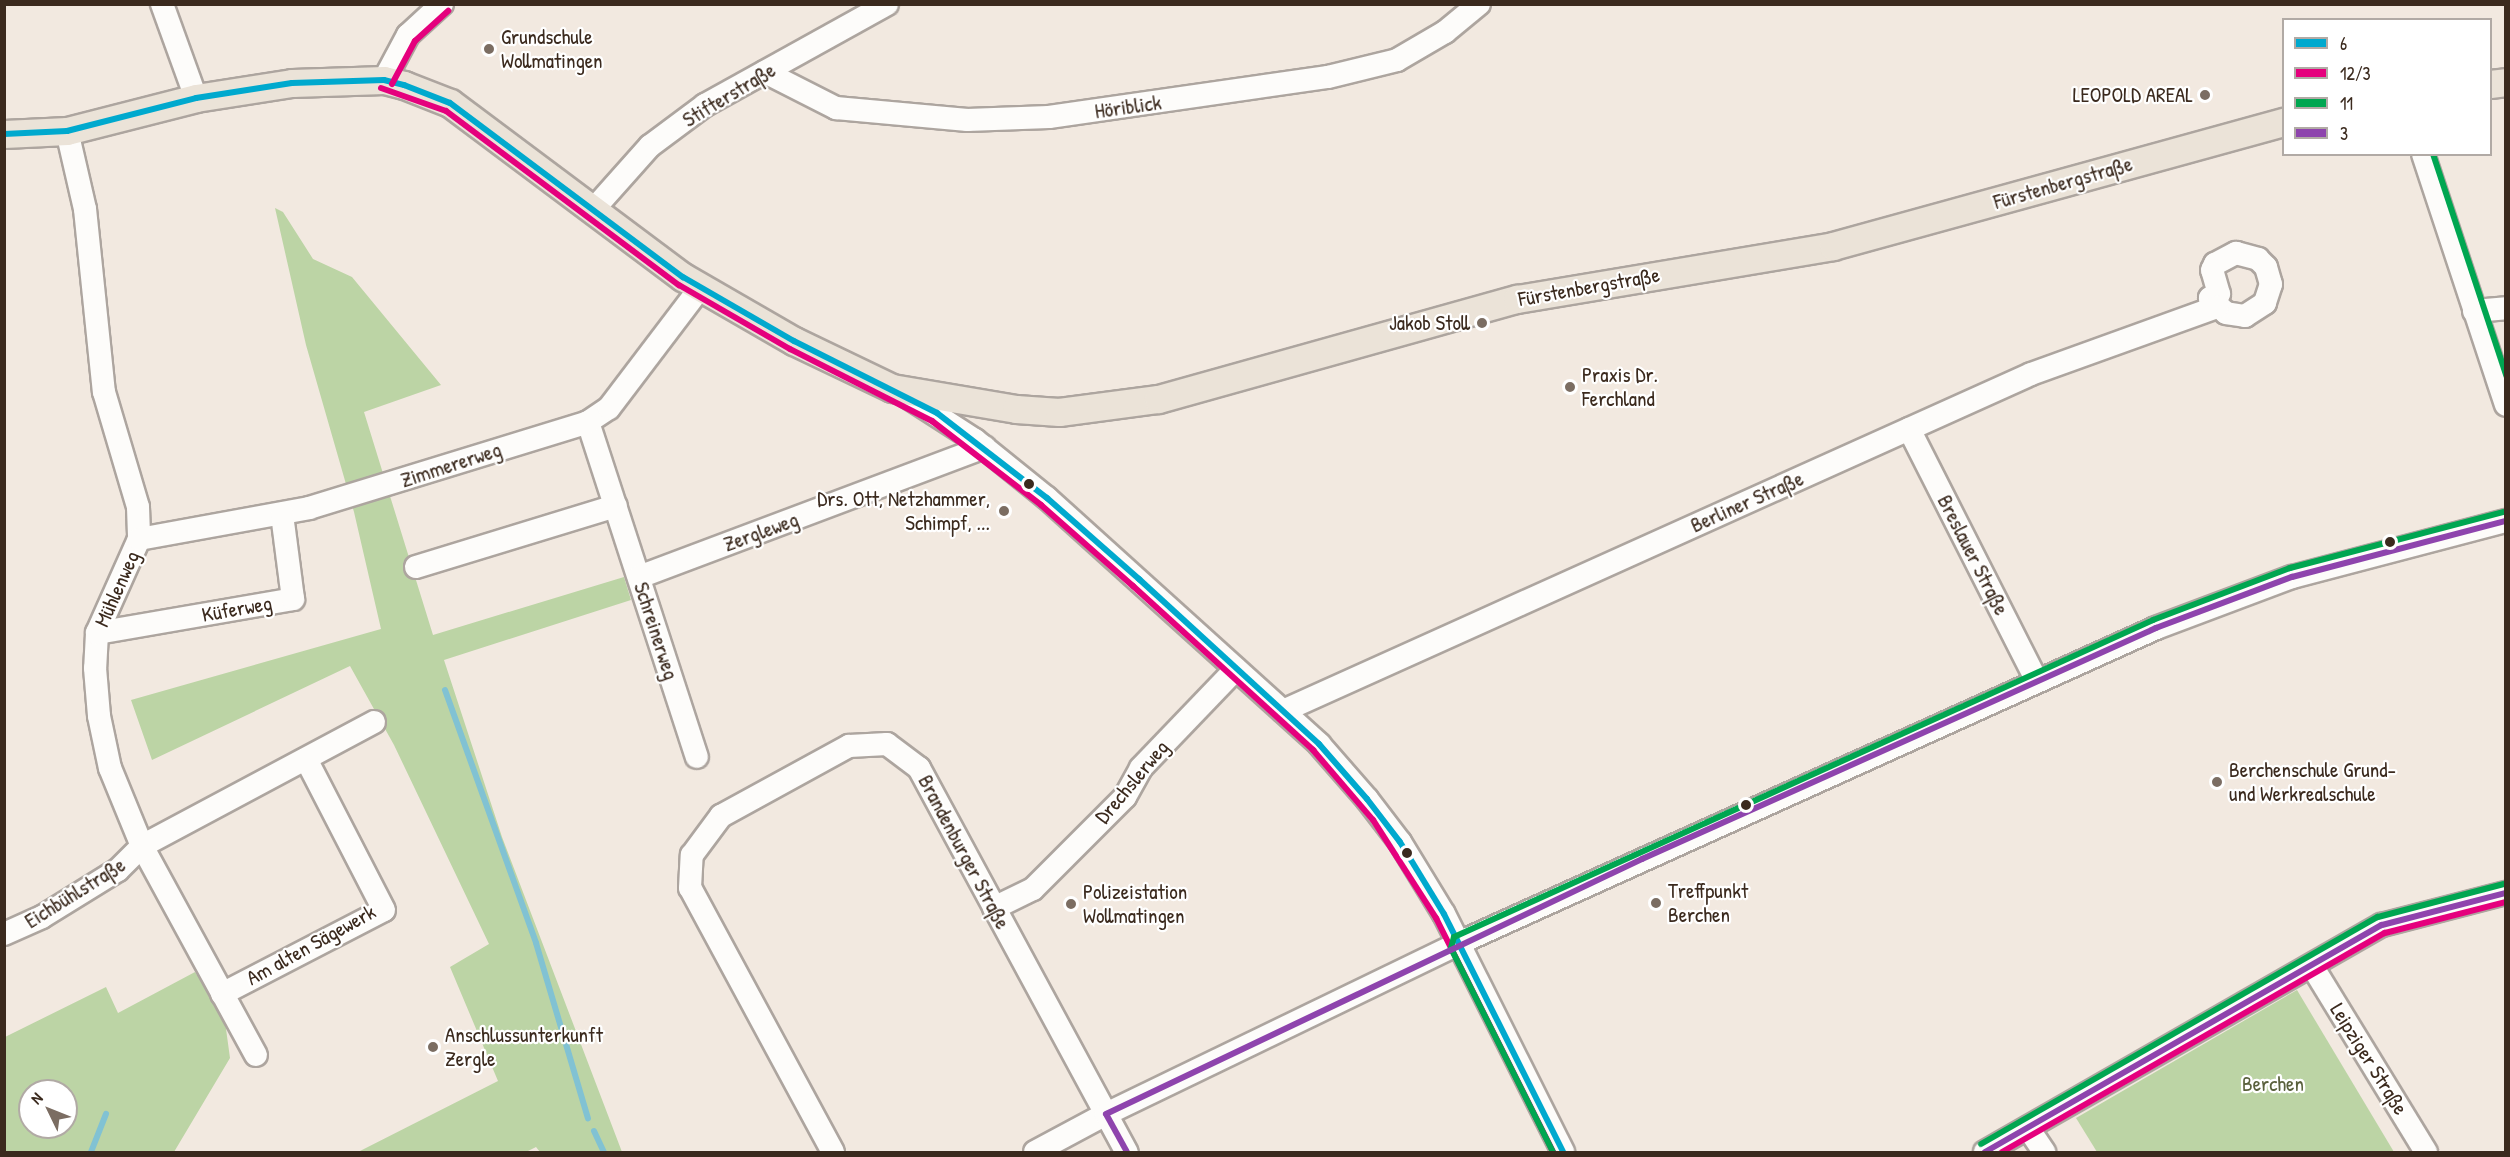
<!DOCTYPE html>
<meta charset="utf-8">
<style>
body{margin:0}
#map{position:relative;width:2510px;height:1157px;overflow:hidden;background:#f2e9e0;font-family:"Patrick Hand",sans-serif}
div>[style]{position:absolute}
.green>*{inset:0;background:#bcd4a5}
.stream>*{height:6px;margin:-3px;padding:0 3px;transform-origin:3px;border-radius:3px;background:#81c2d3}
.roads{filter:drop-shadow(2px 0 #ada59f) drop-shadow(-2px 0 #ada59f) drop-shadow(0 2px #ada59f) drop-shadow(0 -2px #ada59f)}
.minor>*{height:22px;margin:-11px;padding:0 11px;transform-origin:11px;border-radius:11px;background:#fdfcfa}
.major>*{height:27px;margin:-13.5px;padding:0 13.5px;transform-origin:13.5px;border-radius:13.5px;background:#ebe3d8}
.bus-1>*{height:6px;margin:-3px;padding:0 3px;transform-origin:3px;border-radius:3px;background:#00a9ce}
.bus-2>*{height:6px;margin:-3px;padding:0 3px;transform-origin:3px;border-radius:3px;background:#e5007d}
.bus-3>*{height:6px;margin:-3px;padding:0 3px;transform-origin:3px;border-radius:3px;background:#00a651}
.bus-4>*{height:6px;margin:-3px;padding:0 3px;transform-origin:3px;border-radius:3px;background:#8e44ad}
.dots>*{width:16px;height:16px;translate:-50% -50%;box-sizing:border-box;border:3px solid #fff;border-radius:50%}
span{translate:-50% -50%;white-space:nowrap;text-align:center;line-height:1.15;-webkit-text-stroke:4.5px #fff;paint-order:stroke}
.poi-label{font-size:21px;color:#3b2a1e}
.left{translate:0 -50%;text-align:left}
.right{translate:-100% -50%;text-align:right}
.street-label{font-size:21px;color:#3b2a1e}
.park-label{font-size:21px;color:#59603c}
.frame{position:absolute;inset:0;border:6px solid #3b2a1e;pointer-events:none}
.legend{position:absolute;left:2282px;top:18px;width:210px;height:138px;box-sizing:border-box;background:#fff;border:2px solid #b1aaa5;margin:0;padding:8px 10px;list-style:none;font-size:18px;color:#3b2a1e}
.legend li{display:flex;align-items:center;gap:12px;height:30px}
.legend b{width:30px;border:2px solid #b1aaa5}
.north{position:absolute;left:18px;top:1079px;width:60px;height:60px;box-sizing:border-box;background:#fff;border:2px solid #b1aaa5;border-radius:50%;rotate:313deg;font-size:16px;font-weight:700;line-height:24px;text-align:center;color:#3b2a1e}
.north::after{content:'';display:block;margin:auto;width:21px;height:27px;background:#7b6d62;clip-path:polygon(50% 0,100% 100%,50% 72%,0 100%)}
</style>
<div id="map">
<div class="green">
<i style="clip-path:polygon(275px 208px,283px 212px,313px 259px,352px 277px,441px 385px,364px 412px,433px 635px,624px 577px,631px 600px,444px 660px,502px 837px,622px 1152px,540px 1152px,536px 1147px,526px 1152px,358px 1152px,498px 1081px,450px 967px,489px 944px,394px 745px,350px 666px,152px 760px,131px 700px,381px 629px,354px 512px,306px 345px)"></i>
<i style="clip-path:polygon(evenodd,195px 972px,197px 975px,202px 972px,223px 1007px,230px 1058px,174px 1152px,5px 1152px,5px 1037px,106px 987px,118px 1013px,195px 972px,30px 1091px,66px 1091px,66px 1127px,30px 1127px,30px 1091px)"></i>
<i style="clip-path:polygon(2297px 990px,2394px 1152px,2097px 1152px,2076px 1118px)"></i>
</div>
<div class="stream">
<i style="left:445px;top:690px;width:269px;rotate:70.2deg"></i>
<i style="left:536px;top:943px;width:183px;rotate:73.5deg"></i>
<i style="left:594px;top:1131px;width:23px;rotate:65deg"></i>
<i style="left:91px;top:1152px;width:41px;rotate:-68.5deg"></i>
</div>
<div class="roads">
<div class="minor">
<i style="left:162px;top:4px;width:100px;rotate:70.1deg"></i>
<i style="left:765px;top:72px;width:80px;rotate:26.9deg"></i>
<i style="left:836px;top:108px;width:132px;rotate:5.2deg"></i>
<i style="left:967px;top:120px;width:82px;rotate:-2.1deg"></i>
<i style="left:1049px;top:117px;width:282px;rotate:-8.2deg"></i>
<i style="left:1328px;top:77px;width:71px;rotate:-13.8deg"></i>
<i style="left:1397px;top:60px;width:56px;rotate:-30.3deg"></i>
<i style="left:1445px;top:32px;width:44px;rotate:-39.5deg"></i>
<i style="left:384px;top:80px;width:51px;rotate:-61.9deg"></i>
<i style="left:408px;top:35px;width:46px;rotate:-42.4deg"></i>
<i style="left:67px;top:131px;width:80px;rotate:77deg"></i>
<i style="left:85px;top:209px;width:184px;rotate:84.1deg"></i>
<i style="left:104px;top:392px;width:120px;rotate:73.5deg"></i>
<i style="left:138px;top:507px;width:32px;rotate:88deg"></i>
<i style="left:139px;top:539px;width:103px;rotate:114.1deg"></i>
<i style="left:97px;top:633px;width:35px;rotate:93deg"></i>
<i style="left:95px;top:668px;width:48px;rotate:85.2deg"></i>
<i style="left:99px;top:716px;width:53px;rotate:78.1deg"></i>
<i style="left:110px;top:768px;width:84px;rotate:67.7deg"></i>
<i style="left:142px;top:846px;width:238px;rotate:61.4deg"></i>
<i style="left:2423px;top:154px;width:264px;rotate:71.7deg"></i>
<i style="left:592px;top:211px;width:87px;rotate:-48.3deg"></i>
<i style="left:650px;top:146px;width:69px;rotate:-36.7deg"></i>
<i style="left:705px;top:105px;width:208px;rotate:-29deg"></i>
<i style="left:2236px;top:253px;width:23px;rotate:15deg"></i>
<i style="left:2258px;top:259px;width:11px;rotate:45deg"></i>
<i style="left:2266px;top:267px;width:18px;rotate:74deg"></i>
<i style="left:2271px;top:284px;width:20px;rotate:108deg"></i>
<i style="left:2265px;top:303px;width:24px;rotate:147deg"></i>
<i style="left:2245px;top:316px;width:19px;rotate:-171deg"></i>
<i style="left:2226px;top:313px;width:22px;rotate:-137deg"></i>
<i style="left:2210px;top:298px;width:10px;rotate:-24deg"></i>
<i style="left:2219px;top:294px;width:25px;rotate:-106deg"></i>
<i style="left:2212px;top:270px;width:7px;rotate:-63deg"></i>
<i style="left:2215px;top:264px;width:24px;rotate:-28deg"></i>
<i style="left:2474px;top:311px;width:32px;rotate:-5deg"></i>
<i style="left:902px;top:393px;width:87px;rotate:32.8deg"></i>
<i style="left:975px;top:440px;width:92px;rotate:38.9deg"></i>
<i style="left:1047px;top:498px;width:367px;rotate:42.1deg"></i>
<i style="left:1319px;top:744px;width:73px;rotate:48.9deg"></i>
<i style="left:1367px;top:799px;width:54px;rotate:52.5deg"></i>
<i style="left:1400px;top:842px;width:84px;rotate:58.6deg"></i>
<i style="left:1444px;top:914px;width:266px;rotate:63.4deg"></i>
<i style="left:588px;top:422px;width:352px;rotate:72deg"></i>
<i style="left:1909px;top:429px;width:283px;rotate:63.1deg"></i>
<i style="left:139px;top:539px;width:173px;rotate:-10.3deg"></i>
<i style="left:309px;top:508px;width:292px;rotate:-17.1deg"></i>
<i style="left:588px;top:422px;width:25px;rotate:-34deg"></i>
<i style="left:609px;top:408px;width:152px;rotate:-52.8deg"></i>
<i style="left:416px;top:567px;width:209px;rotate:-17deg"></i>
<i style="left:639px;top:577px;width:369px;rotate:-20.6deg"></i>
<i style="left:97px;top:633px;width:199px;rotate:-9.8deg"></i>
<i style="left:293px;top:599px;width:86px;rotate:-97.4deg"></i>
<i style="left:1283px;top:711px;width:820px;rotate:-24.25deg"></i>
<i style="left:2031px;top:374px;width:198px;rotate:-19.8deg"></i>
<i style="left:994px;top:908px;width:43px;rotate:-26deg"></i>
<i style="left:1033px;top:889px;width:130px;rotate:-45deg"></i>
<i style="left:1125px;top:797px;width:33px;rotate:-61deg"></i>
<i style="left:1141px;top:768px;width:137px;rotate:-46.2deg"></i>
<i style="left:4px;top:934px;width:42px;rotate:-24.1deg"></i>
<i style="left:42px;top:917px;width:89px;rotate:-31.7deg"></i>
<i style="left:118px;top:870px;width:34px;rotate:-45deg"></i>
<i style="left:142px;top:846px;width:263px;rotate:-28.1deg"></i>
<i style="left:2312px;top:966px;width:218px;rotate:58.5deg"></i>
<i style="left:222px;top:994px;width:182px;rotate:-27.4deg"></i>
<i style="left:384px;top:910px;width:170px;rotate:-117.3deg"></i>
<i style="left:2028px;top:1128px;width:29px;rotate:56deg"></i>
<i style="left:833px;top:1152px;width:300px;rotate:-118.4deg"></i>
<i style="left:690px;top:888px;width:33px;rotate:-87deg"></i>
<i style="left:692px;top:855px;width:49px;rotate:-53.4deg"></i>
<i style="left:721px;top:816px;width:146px;rotate:-28.7deg"></i>
<i style="left:849px;top:746px;width:38px;rotate:-3deg"></i>
<i style="left:887px;top:744px;width:40px;rotate:37deg"></i>
<i style="left:919px;top:768px;width:437px;rotate:61.6deg"></i>
<i style="left:1035px;top:1152px;width:81px;rotate:-28.2deg"></i>
<i style="left:1106px;top:1114px;width:402px;rotate:-25.8deg"></i>
<i style="left:1468px;top:939px;width:755px;rotate:-24.32deg"></i>
<i style="left:2156px;top:628px;width:145px;rotate:-20.6deg"></i>
<i style="left:2292px;top:577px;width:221px;rotate:-14.7deg"></i>
<i style="left:1985px;top:1152px;width:457px;rotate:-29.8deg"></i>
<i style="left:2382px;top:925px;width:128px;rotate:-14.5deg"></i>
</div>
<div class="major">
<i style="left:2490px;top:84px;width:16px;rotate:-7deg"></i>
<i style="left:4px;top:134px;width:63px;rotate:-2.7deg"></i>
<i style="left:67px;top:131px;width:133px;rotate:-14.3deg"></i>
<i style="left:196px;top:98px;width:97px;rotate:-8.9deg"></i>
<i style="left:292px;top:83px;width:92px;rotate:-1.9deg"></i>
<i style="left:384px;top:80px;width:21px;rotate:14deg"></i>
<i style="left:404px;top:85px;width:49px;rotate:21.4deg"></i>
<i style="left:450px;top:103px;width:291px;rotate:36.8deg"></i>
<i style="left:683px;top:277px;width:128px;rotate:30deg"></i>
<i style="left:794px;top:341px;width:109px;rotate:25.6deg"></i>
<i style="left:892px;top:388px;width:126px;rotate:9.6deg"></i>
<i style="left:1016px;top:409px;width:43px;rotate:4deg"></i>
<i style="left:1059px;top:412px;width:100px;rotate:-7.5deg"></i>
<i style="left:1158px;top:399px;width:373px;rotate:-15.6deg"></i>
<i style="left:1517px;top:299px;width:320px;rotate:-9.5deg"></i>
<i style="left:1833px;top:246px;width:468px;rotate:-15.4deg"></i>
</div>
</div>
<div class="bus-1">
<i style="left:4px;top:134px;width:63px;rotate:-2.7deg"></i>
<i style="left:67px;top:131px;width:133px;rotate:-14.3deg"></i>
<i style="left:196px;top:98px;width:97px;rotate:-8.9deg"></i>
<i style="left:292px;top:83px;width:92px;rotate:-1.9deg"></i>
<i style="left:384px;top:80px;width:21px;rotate:14deg"></i>
<i style="left:404px;top:85px;width:49px;rotate:21.4deg"></i>
<i style="left:450px;top:103px;width:291px;rotate:36.8deg"></i>
<i style="left:683px;top:277px;width:128px;rotate:30deg"></i>
<i style="left:794px;top:341px;width:160px;rotate:26.7deg"></i>
<i style="left:937px;top:413px;width:139px;rotate:37.7deg"></i>
<i style="left:1047px;top:498px;width:123px;rotate:41.4deg"></i>
<i style="left:1139px;top:579px;width:244px;rotate:42.5deg"></i>
<i style="left:1319px;top:744px;width:73px;rotate:48.9deg"></i>
<i style="left:1367px;top:799px;width:54px;rotate:52.5deg"></i>
<i style="left:1400px;top:842px;width:84px;rotate:58.6deg"></i>
<i style="left:1444px;top:914px;width:266px;rotate:63.4deg"></i>
</div>
<div class="bus-2">
<i style="left:392px;top:84px;width:49px;rotate:-61.9deg"></i>
<i style="left:415px;top:41px;width:45px;rotate:-42.3deg"></i>
<i style="left:381px;top:88px;width:69px;rotate:19.5deg"></i>
<i style="left:446px;top:111px;width:291px;rotate:36.8deg"></i>
<i style="left:679px;top:285px;width:128px;rotate:30deg"></i>
<i style="left:790px;top:349px;width:159px;rotate:26.9deg"></i>
<i style="left:932px;top:421px;width:138px;rotate:37.6deg"></i>
<i style="left:1041px;top:505px;width:123px;rotate:41.4deg"></i>
<i style="left:1133px;top:586px;width:244px;rotate:42.3deg"></i>
<i style="left:1313px;top:750px;width:92px;rotate:49.4deg"></i>
<i style="left:1373px;top:820px;width:117px;rotate:57.3deg"></i>
<i style="left:1436px;top:918px;width:262px;rotate:63.4deg"></i>
<i style="left:2002px;top:1152px;width:441px;rotate:-29.8deg"></i>
<i style="left:2385px;top:933px;width:125px;rotate:-14.4deg"></i>
</div>
<div class="bus-3">
<i style="left:2433px;top:154px;width:233px;rotate:71.7deg"></i>
<i style="left:1981px;top:1144px;width:457px;rotate:-29.8deg"></i>
<i style="left:2378px;top:917px;width:130px;rotate:-14.7deg"></i>
<i style="left:1553px;top:1152px;width:228px;rotate:-116.6deg"></i>
<i style="left:1451px;top:948px;width:11px;rotate:-75deg"></i>
<i style="left:1454px;top:937px;width:768px;rotate:-24.39deg"></i>
<i style="left:2153px;top:620px;width:147px;rotate:-20.8deg"></i>
<i style="left:2290px;top:568px;width:221px;rotate:-14.7deg"></i>
</div>
<div class="bus-4">
<i style="left:1127px;top:1152px;width:43px;rotate:-118.9deg"></i>
<i style="left:1106px;top:1114px;width:594px;rotate:-25.44deg"></i>
<i style="left:1642px;top:859px;width:564px;rotate:-24.2deg"></i>
<i style="left:2156px;top:628px;width:145px;rotate:-20.6deg"></i>
<i style="left:2292px;top:577px;width:221px;rotate:-14.7deg"></i>
<i style="left:1985px;top:1152px;width:457px;rotate:-29.8deg"></i>
<i style="left:2382px;top:925px;width:128px;rotate:-14.5deg"></i>
</div>
<div class="dots">
<i style="left:489px;top:49px;background:#7b6d62"></i>
<i style="left:2205px;top:95px;background:#7b6d62"></i>
<i style="left:1482px;top:323px;background:#7b6d62"></i>
<i style="left:1570px;top:387px;background:#7b6d62"></i>
<i style="left:1029px;top:484px;background:#3b2a1e"></i>
<i style="left:1004px;top:511px;background:#7b6d62"></i>
<i style="left:2390px;top:542px;background:#3b2a1e"></i>
<i style="left:2217px;top:782px;background:#7b6d62"></i>
<i style="left:1746px;top:805px;background:#3b2a1e"></i>
<i style="left:1407px;top:853px;background:#3b2a1e"></i>
<i style="left:1656px;top:903px;background:#7b6d62"></i>
<i style="left:1071px;top:904px;background:#7b6d62"></i>
<i style="left:433px;top:1047px;background:#7b6d62"></i>
</div>
<div class="poi-label">
<span class="left" style="left:501px;top:49px">Grundschule<br>Wollmatingen</span>
<span class="right" style="left:2193px;top:95px">LEOPOLD AREAL</span>
<span class="right" style="left:1470px;top:323px">Jakob Stoll</span>
<span class="left" style="left:1582px;top:387px">Praxis Dr.<br>Ferchland</span>
<span class="right" style="left:990px;top:511px">Drs. Ott, Netzhammer,<br>Schimpf, ...</span>
<span class="left" style="left:2229px;top:782px">Berchenschule Grund-<br>und Werkrealschule</span>
<span class="left" style="left:1668px;top:903px">Treffpunkt<br>Berchen</span>
<span class="left" style="left:1083px;top:904px">Polizeistation<br>Wollmatingen</span>
<span class="left" style="left:445px;top:1047px">Anschlussunterkunft<br>Zergle</span>
</div>
<div class="street-label">
<span style="left:729px;top:95px;rotate:-31deg">Stifterstraße</span>
<span style="left:1128px;top:107px;rotate:-8deg">Höriblick</span>
<span style="left:2063px;top:183px;rotate:-16deg">Fürstenbergstraße</span>
<span style="left:1589px;top:287px;rotate:-10deg">Fürstenbergstraße</span>
<span style="left:451px;top:465px;rotate:-18deg">Zimmererweg</span>
<span style="left:1747px;top:502px;rotate:-24deg">Berliner Straße</span>
<span style="left:761px;top:532px;rotate:-20deg">Zergleweg</span>
<span style="left:1973px;top:555px;rotate:63deg">Breslauer Straße</span>
<span style="left:117px;top:589px;rotate:-66deg">Mühlenweg</span>
<span style="left:237px;top:609px;rotate:-10deg">Küferweg</span>
<span style="left:656px;top:631px;rotate:72deg">Schreinerweg</span>
<span style="left:1132px;top:782px;rotate:-50deg">Drechslerweg</span>
<span style="left:964px;top:852px;rotate:62deg">Brandenburger Straße</span>
<span style="left:75px;top:893px;rotate:-32deg">Eichbühlstraße</span>
<span style="left:311px;top:945px;rotate:-29deg">Am alten Sägewerk</span>
<span style="left:2369px;top:1059px;rotate:58deg">Leipziger Straße</span>
</div>
<div class="park-label">
<span style="left:2273px;top:1084px">Berchen</span>
</div>
<div class="frame"></div>
<ul class="legend">
<li><b style="height:8px;background:#00a9ce"></b>6</li>
<li><b style="height:8px;background:#e5007d"></b>12/3</li>
<li><b style="height:8px;background:#00a651"></b>11</li>
<li><b style="height:8px;background:#8e44ad"></b>3</li>
</ul>
<div class="north">N</div>
</div>
